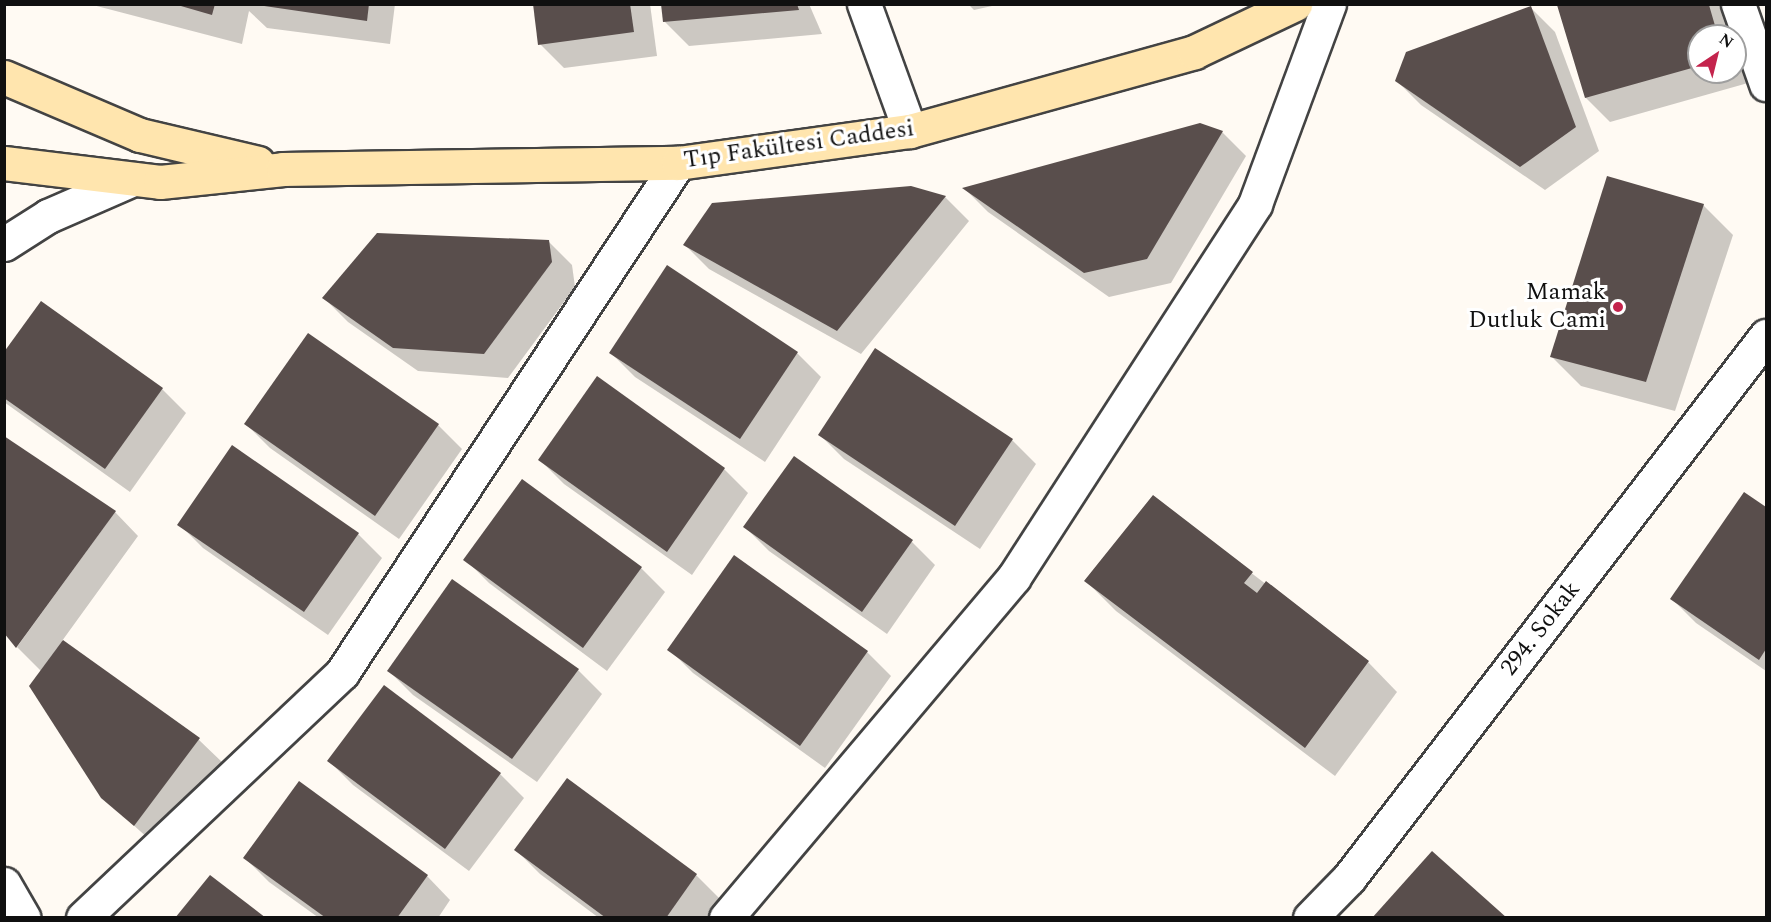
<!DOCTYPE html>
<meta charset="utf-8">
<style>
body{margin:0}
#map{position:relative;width:1771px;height:922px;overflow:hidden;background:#fffaf3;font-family:Spectral,serif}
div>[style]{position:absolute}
.shadow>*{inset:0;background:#0003}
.building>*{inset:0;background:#594e4c}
.roads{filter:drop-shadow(2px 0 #434343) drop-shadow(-2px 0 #434343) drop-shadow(0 2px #434343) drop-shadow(0 -2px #434343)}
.minor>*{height:33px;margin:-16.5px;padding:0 16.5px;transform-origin:16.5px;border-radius:16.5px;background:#fff}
.secondary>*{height:33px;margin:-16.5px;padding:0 16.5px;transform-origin:16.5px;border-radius:16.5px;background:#ffe5ae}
.dots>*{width:16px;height:16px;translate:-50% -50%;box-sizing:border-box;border:3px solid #fff;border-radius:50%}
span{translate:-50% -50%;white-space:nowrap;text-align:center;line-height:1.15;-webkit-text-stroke:6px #fff;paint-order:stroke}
.street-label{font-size:24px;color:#101010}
.poi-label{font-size:24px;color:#101010}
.right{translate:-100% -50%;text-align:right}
.frame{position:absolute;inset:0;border:6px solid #101010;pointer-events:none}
.north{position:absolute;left:1687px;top:24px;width:60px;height:60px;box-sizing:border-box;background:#fff;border:2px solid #9f9f9f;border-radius:50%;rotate:35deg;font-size:16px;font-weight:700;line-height:24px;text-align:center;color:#101010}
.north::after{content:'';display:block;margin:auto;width:21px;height:27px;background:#c4244d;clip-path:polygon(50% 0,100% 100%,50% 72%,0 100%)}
</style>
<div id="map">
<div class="shadow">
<i style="clip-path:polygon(89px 4px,395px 4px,390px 44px,267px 28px,249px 11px,242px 44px)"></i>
<i style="clip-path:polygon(534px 4px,650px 4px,657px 56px,564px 68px,540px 44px)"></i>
<i style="clip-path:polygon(662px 4px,809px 4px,822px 34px,689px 46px,664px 21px)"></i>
<i style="clip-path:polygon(968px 4px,1001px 4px,974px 10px)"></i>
<i style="clip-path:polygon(1558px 4px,1725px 4px,1734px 36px,1699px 36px,1699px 72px,1735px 72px,1735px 38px,1748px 83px,1610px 122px,1586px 98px)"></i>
<i style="clip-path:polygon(1531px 8px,1555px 32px,1599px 151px,1545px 190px,1421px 105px,1397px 81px)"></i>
<i style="clip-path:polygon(1222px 132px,1246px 156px,1171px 283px,1109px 297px,988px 212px,965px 189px)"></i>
<i style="clip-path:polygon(945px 197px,969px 221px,861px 354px,709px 269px,685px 245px)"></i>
<i style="clip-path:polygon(1703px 205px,1733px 235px,1675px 411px,1581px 386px,1552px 357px)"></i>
<i style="clip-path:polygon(548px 241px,572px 265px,575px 287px,508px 378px,418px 371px,348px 322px,324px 298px)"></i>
<i style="clip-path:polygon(42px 303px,162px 389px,186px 413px,130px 492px,4px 402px,4px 355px)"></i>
<i style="clip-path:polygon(611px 353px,797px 353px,821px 377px,765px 462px,635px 377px)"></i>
<i style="clip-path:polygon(597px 379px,724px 469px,748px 493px,692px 575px,564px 484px,540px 460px)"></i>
<i style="clip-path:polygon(246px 424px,438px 425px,462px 449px,399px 539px,270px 448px)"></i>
<i style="clip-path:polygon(820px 435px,1012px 440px,1036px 464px,980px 549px,844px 459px)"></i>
<i style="clip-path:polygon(1744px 494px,1766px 509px,1766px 671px,1696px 623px,1672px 599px)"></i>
<i style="clip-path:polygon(1153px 498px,1368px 662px,1397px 692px,1335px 776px,1116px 611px,1086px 581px)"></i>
<i style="clip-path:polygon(115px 512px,138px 536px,62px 641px,199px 740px,223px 763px,159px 848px,102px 797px,42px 672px,17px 647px)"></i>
<i style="clip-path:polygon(179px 524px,358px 534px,382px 558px,328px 635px,203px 548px)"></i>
<i style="clip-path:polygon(745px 527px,912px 542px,935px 565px,887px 634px,769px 551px)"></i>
<i style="clip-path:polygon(465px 559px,641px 568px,665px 592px,607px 671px,489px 583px)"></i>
<i style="clip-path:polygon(669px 649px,867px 652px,891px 676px,825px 768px,693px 673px)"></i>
<i style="clip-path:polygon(578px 670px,602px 694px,537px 782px,413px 695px,389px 671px)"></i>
<i style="clip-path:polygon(385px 688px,500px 774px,524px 798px,469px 871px,353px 785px,329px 761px)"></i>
<i style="clip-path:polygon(567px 780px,696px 875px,720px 899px,707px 918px,599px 918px,540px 874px,516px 850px)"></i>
<i style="clip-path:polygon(245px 858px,427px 876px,450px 900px,438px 918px,319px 918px,269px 882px)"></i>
</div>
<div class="building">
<i style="clip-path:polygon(174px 4px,215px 4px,212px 15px)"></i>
<i style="clip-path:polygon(250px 4px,369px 4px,367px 21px)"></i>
<i style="clip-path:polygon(533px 4px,630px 4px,634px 32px,538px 45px)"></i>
<i style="clip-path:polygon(661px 4px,797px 4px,799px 10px,663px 22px)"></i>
<i style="clip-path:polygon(1557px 5px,1709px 5px,1718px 36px,1699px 36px,1699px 66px,1585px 98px)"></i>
<i style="clip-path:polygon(1531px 6px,1576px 127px,1520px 167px,1395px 81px,1406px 52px)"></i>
<i style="clip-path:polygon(1200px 123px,1223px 131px,1147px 259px,1084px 273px,962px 188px)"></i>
<i style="clip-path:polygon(1607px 176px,1704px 204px,1646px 382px,1550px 357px)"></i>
<i style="clip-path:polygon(911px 186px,946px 196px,837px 331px,683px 245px,712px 203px)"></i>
<i style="clip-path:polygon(377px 233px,549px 240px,552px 262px,484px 354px,393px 348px,322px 298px)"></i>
<i style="clip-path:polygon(667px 265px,798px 352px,740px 439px,609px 353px)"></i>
<i style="clip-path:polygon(41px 301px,163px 388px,105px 469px,4px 398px,4px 352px)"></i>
<i style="clip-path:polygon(308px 333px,439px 424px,375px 516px,244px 424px)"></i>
<i style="clip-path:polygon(875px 348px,1013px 439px,955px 526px,818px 435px)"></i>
<i style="clip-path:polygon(597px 376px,725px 468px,667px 552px,538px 460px)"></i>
<i style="clip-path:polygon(4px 436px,116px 511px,16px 648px,4px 633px)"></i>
<i style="clip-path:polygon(232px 445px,359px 533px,304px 612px,177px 525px)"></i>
<i style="clip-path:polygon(794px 456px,913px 540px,862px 612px,743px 527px)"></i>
<i style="clip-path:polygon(522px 479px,642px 567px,583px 648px,463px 560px)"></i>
<i style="clip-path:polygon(1744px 492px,1766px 507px,1766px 649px,1759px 660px,1670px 599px)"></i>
<i style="clip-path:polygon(1153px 495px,1253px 572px,1244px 583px,1257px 593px,1266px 581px,1369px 661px,1305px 748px,1084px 581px)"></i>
<i style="clip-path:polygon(734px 555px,868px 651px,800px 746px,667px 650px)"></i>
<i style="clip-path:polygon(452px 579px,579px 669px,512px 759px,387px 671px)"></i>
<i style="clip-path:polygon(63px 640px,200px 738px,134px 826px,101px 798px,29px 686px)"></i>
<i style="clip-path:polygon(384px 685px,501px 773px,445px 849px,327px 761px)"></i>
<i style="clip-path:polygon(567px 778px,697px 874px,666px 918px,606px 918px,514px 850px)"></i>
<i style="clip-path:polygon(299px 781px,428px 875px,397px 918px,326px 918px,243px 858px)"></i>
<i style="clip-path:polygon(1432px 851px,1507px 918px,1372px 918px)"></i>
<i style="clip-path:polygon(210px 875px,266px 918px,175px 918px)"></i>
</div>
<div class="roads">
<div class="minor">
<i style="left:864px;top:4px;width:135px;rotate:70.1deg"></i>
<i style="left:1738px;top:4px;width:85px;rotate:70.7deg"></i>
<i style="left:4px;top:244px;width:52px;rotate:-32.5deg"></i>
<i style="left:48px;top:216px;width:93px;rotate:-23.5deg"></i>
<i style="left:4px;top:884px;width:39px;rotate:60deg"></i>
<i style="left:83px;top:918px;width:357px;rotate:-43.4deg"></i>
<i style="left:342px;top:673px;width:611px;rotate:-56.62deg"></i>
<i style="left:726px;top:918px;width:446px;rotate:-49.8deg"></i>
<i style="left:1014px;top:577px;width:444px;rotate:-57.1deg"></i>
<i style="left:1255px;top:204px;width:213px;rotate:-69.7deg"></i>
<i style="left:1310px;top:918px;width:56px;rotate:-45.7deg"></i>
<i style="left:1349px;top:878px;width:684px;rotate:-52.43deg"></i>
</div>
<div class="secondary">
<i style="left:4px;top:77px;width:148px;rotate:23.1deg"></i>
<i style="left:140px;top:135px;width:121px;rotate:13.3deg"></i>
<i style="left:4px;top:163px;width:157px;rotate:6.9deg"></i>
<i style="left:160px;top:182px;width:124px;rotate:-6deg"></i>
<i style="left:283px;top:169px;width:395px;rotate:-0.9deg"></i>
<i style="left:678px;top:163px;width:234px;rotate:-7.9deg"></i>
<i style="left:910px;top:131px;width:295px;rotate:-15.5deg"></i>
<i style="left:1194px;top:52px;width:112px;rotate:-25.4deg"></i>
</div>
</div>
<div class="dots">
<i style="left:1618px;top:307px;background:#c4244d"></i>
</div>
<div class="street-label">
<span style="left:799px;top:145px;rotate:-8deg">Tıp Fakültesi Caddesi</span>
<span style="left:1541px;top:629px;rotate:-52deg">294. Sokak</span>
</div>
<div class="poi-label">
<span class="right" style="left:1606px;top:307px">Mamak<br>Dutluk Cami</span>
</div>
<div class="frame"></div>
<div class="north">N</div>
</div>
